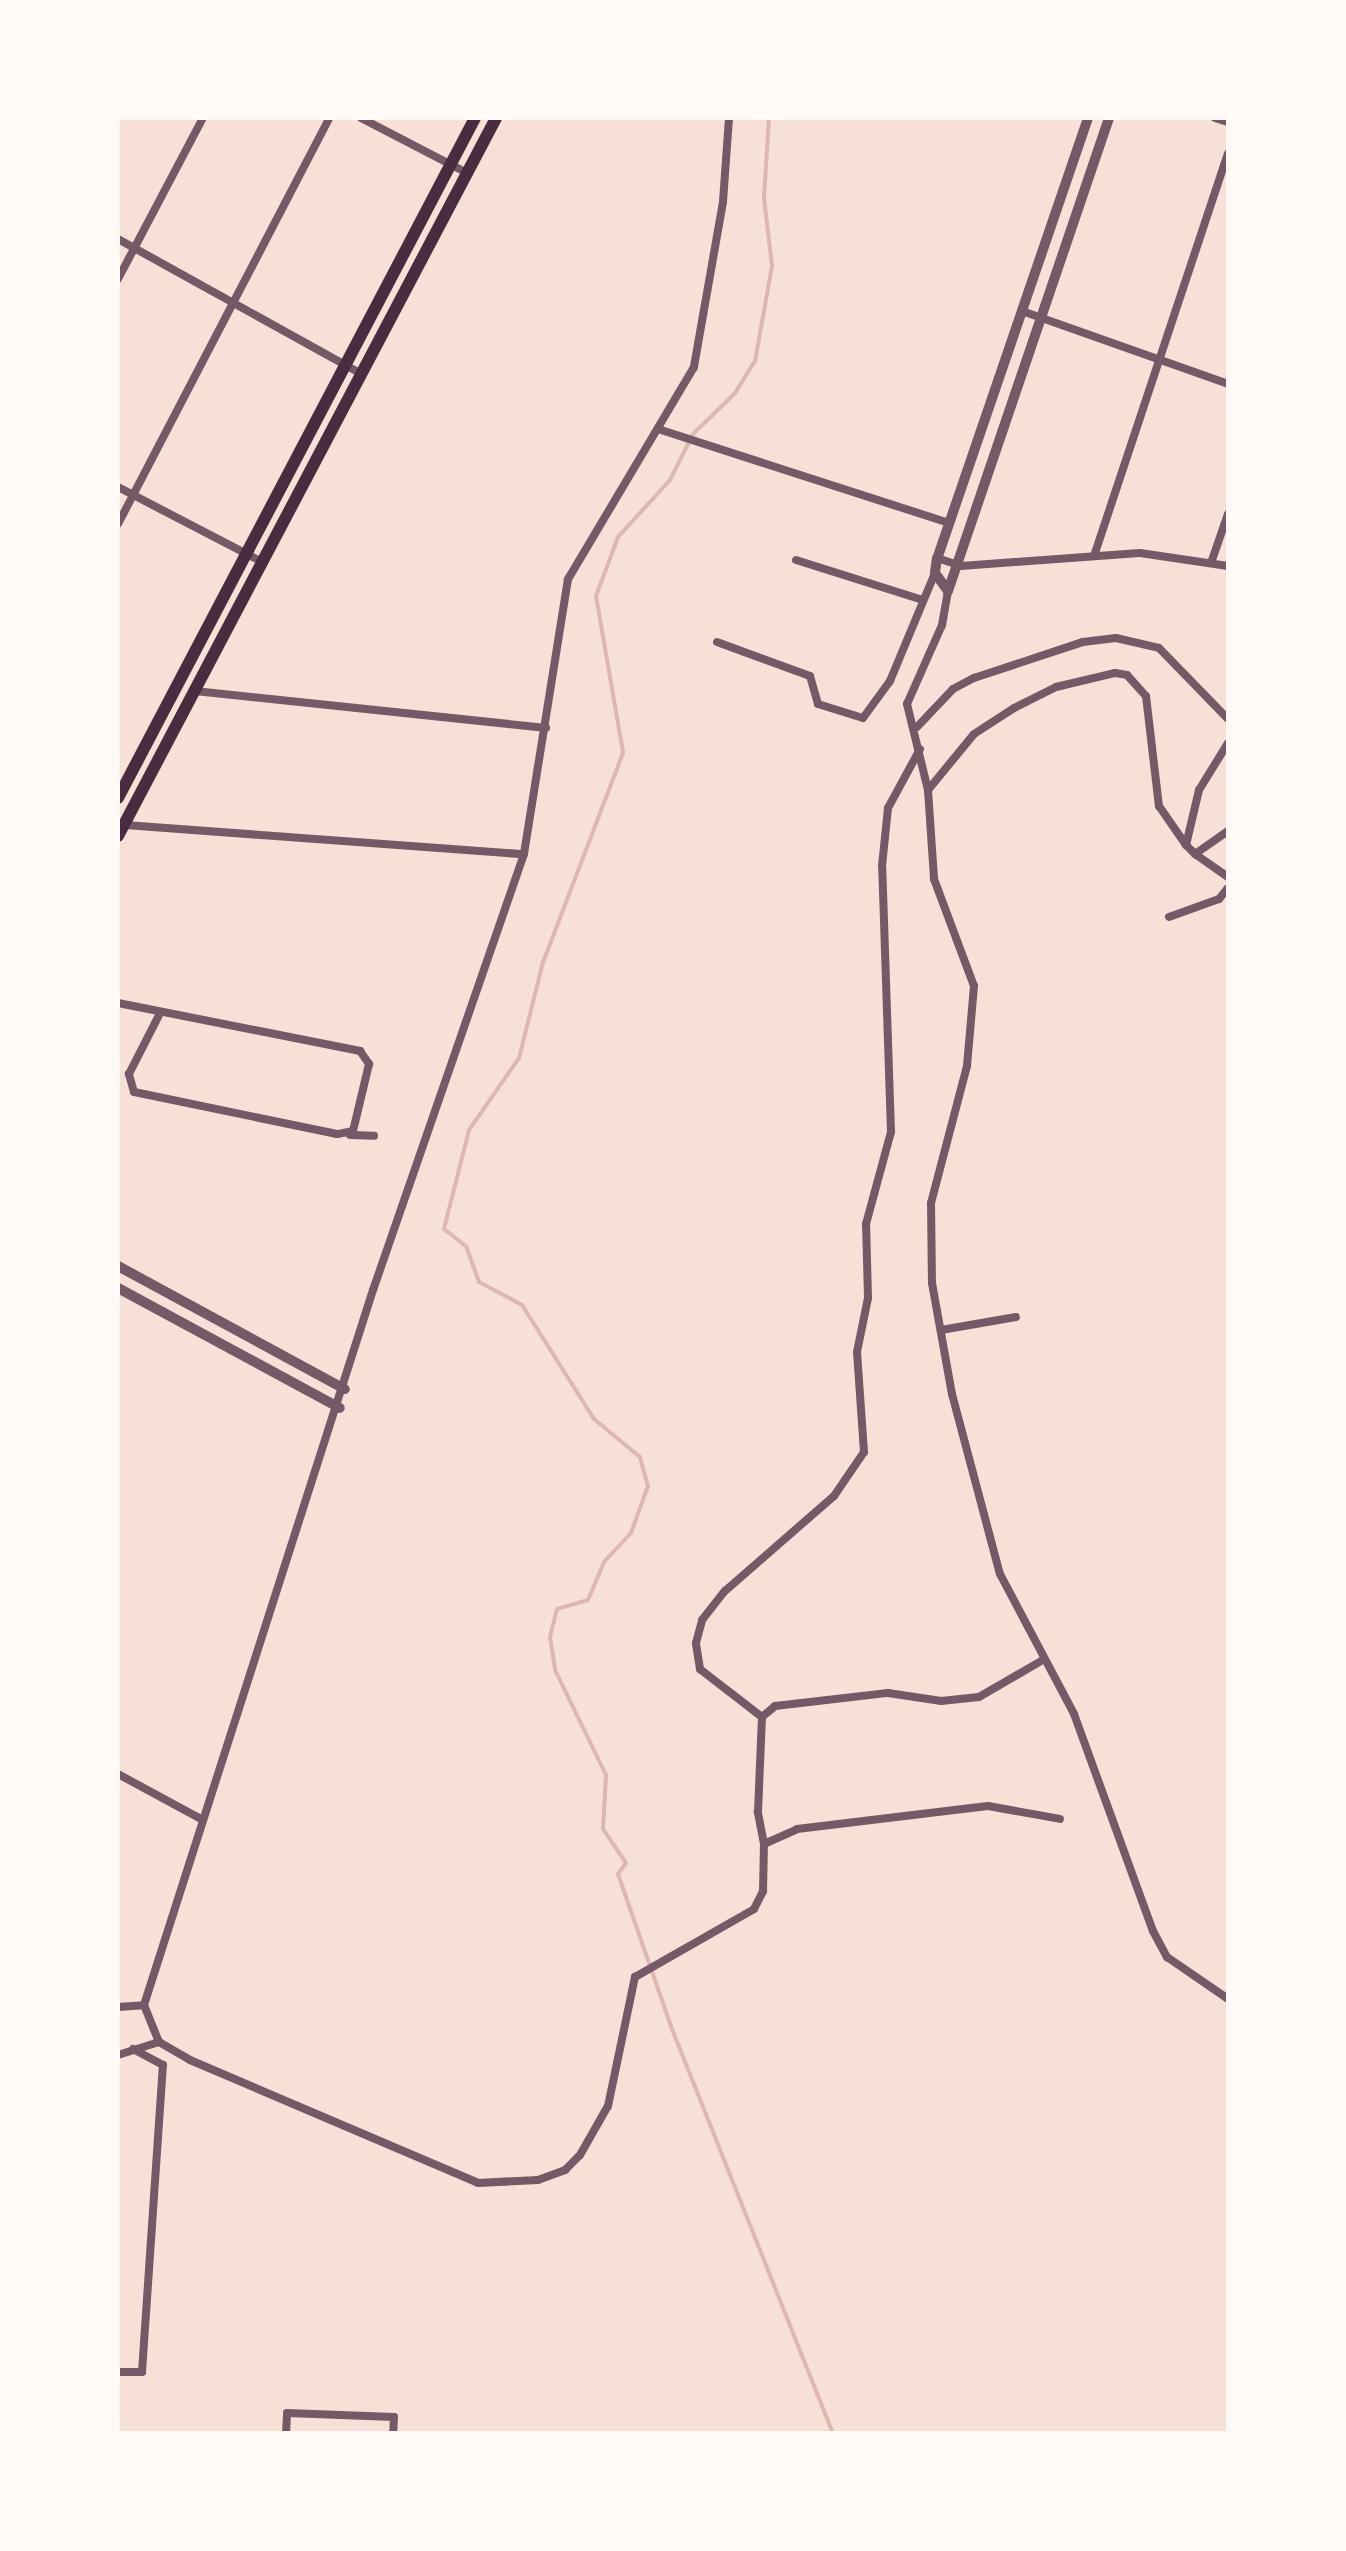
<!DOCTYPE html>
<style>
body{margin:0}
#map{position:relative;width:1346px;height:2551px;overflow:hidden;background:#f7e1d7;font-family:"Alegreya Sans",sans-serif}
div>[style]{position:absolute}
.stream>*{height:4px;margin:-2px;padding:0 2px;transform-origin:2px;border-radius:2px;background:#dcb8b0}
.minor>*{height:8px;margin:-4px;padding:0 4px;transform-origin:4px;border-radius:4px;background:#755966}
.tertiary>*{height:10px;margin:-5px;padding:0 5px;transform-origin:5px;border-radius:5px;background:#755966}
.trunk>*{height:12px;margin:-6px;padding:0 6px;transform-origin:6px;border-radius:6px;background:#4a2c40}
span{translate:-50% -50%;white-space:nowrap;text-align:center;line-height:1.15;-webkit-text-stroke:10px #fffaf5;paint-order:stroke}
.frame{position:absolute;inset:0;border:120px solid #fffaf5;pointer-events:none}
</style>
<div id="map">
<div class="stream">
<i style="left:769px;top:118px;width:80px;rotate:93.6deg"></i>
<i style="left:764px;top:198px;width:68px;rotate:83.3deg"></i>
<i style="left:772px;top:266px;width:97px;rotate:100.1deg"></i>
<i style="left:755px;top:361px;width:39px;rotate:122deg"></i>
<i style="left:734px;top:394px;width:57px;rotate:135.7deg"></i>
<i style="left:693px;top:434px;width:51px;rotate:116.6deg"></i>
<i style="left:670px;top:480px;width:77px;rotate:132.4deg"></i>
<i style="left:618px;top:537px;width:63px;rotate:110.4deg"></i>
<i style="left:596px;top:596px;width:159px;rotate:80.2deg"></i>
<i style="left:623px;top:753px;width:224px;rotate:110.9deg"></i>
<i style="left:543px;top:962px;width:99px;rotate:104deg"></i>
<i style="left:519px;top:1058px;width:88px;rotate:124.8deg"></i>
<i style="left:469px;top:1130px;width:102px;rotate:104.2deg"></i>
<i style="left:444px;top:1229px;width:28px;rotate:38deg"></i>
<i style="left:466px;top:1246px;width:38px;rotate:70deg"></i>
<i style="left:479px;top:1282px;width:49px;rotate:28.1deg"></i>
<i style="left:522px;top:1305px;width:135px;rotate:57.7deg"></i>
<i style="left:594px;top:1419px;width:60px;rotate:39.6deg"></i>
<i style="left:640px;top:1457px;width:30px;rotate:75deg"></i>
<i style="left:648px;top:1486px;width:50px;rotate:109.9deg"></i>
<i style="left:631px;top:1533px;width:40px;rotate:133deg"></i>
<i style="left:604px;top:1562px;width:41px;rotate:112.8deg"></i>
<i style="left:588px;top:1600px;width:32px;rotate:164deg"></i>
<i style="left:557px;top:1609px;width:29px;rotate:104deg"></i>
<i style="left:550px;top:1637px;width:33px;rotate:81deg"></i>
<i style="left:555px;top:1670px;width:117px;rotate:64.1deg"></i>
<i style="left:606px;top:1775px;width:54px;rotate:93.2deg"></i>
<i style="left:603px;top:1829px;width:41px;rotate:55.9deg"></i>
<i style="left:626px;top:1863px;width:14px;rotate:126deg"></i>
<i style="left:618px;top:1874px;width:164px;rotate:70.8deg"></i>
<i style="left:672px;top:2029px;width:436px;rotate:68.3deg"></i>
</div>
<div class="minor">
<i style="left:361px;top:118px;width:119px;rotate:27.4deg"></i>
<i style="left:729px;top:118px;width:84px;rotate:94.1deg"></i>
<i style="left:723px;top:202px;width:168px;rotate:100deg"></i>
<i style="left:694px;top:367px;width:247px;rotate:120.7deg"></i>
<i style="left:568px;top:579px;width:278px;rotate:99.1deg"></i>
<i style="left:524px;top:854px;width:461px;rotate:109.1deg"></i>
<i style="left:373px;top:1290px;width:751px;rotate:107.76deg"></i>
<i style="left:144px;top:2005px;width:40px;rotate:68deg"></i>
<i style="left:159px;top:2042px;width:36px;rotate:30deg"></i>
<i style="left:190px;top:2060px;width:313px;rotate:23.1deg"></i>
<i style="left:478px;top:2183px;width:60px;rotate:-2.9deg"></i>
<i style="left:538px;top:2180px;width:29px;rotate:-20deg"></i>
<i style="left:565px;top:2170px;width:21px;rotate:-45deg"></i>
<i style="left:580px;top:2155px;width:56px;rotate:-60.3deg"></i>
<i style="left:608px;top:2106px;width:132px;rotate:-78.2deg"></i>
<i style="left:635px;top:1977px;width:137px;rotate:-29.7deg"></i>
<i style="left:754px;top:1909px;width:20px;rotate:-63deg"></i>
<i style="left:763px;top:1891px;width:47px;rotate:-88.8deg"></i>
<i style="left:764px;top:1844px;width:36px;rotate:-24deg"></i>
<i style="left:797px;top:1829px;width:192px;rotate:-6.9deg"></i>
<i style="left:988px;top:1806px;width:73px;rotate:10.2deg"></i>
<i style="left:1215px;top:118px;width:14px;rotate:17deg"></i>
<i style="left:118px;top:239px;width:279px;rotate:29deg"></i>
<i style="left:118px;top:279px;width:182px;rotate:-62.2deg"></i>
<i style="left:1022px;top:311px;width:219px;rotate:19.5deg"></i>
<i style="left:658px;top:429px;width:306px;rotate:17.9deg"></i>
<i style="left:118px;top:487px;width:162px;rotate:27.5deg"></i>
<i style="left:118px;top:524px;width:458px;rotate:-62.5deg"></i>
<i style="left:1095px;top:553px;width:421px;rotate:-71.6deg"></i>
<i style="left:937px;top:558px;width:25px;rotate:18deg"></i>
<i style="left:961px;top:566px;width:179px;rotate:-4.2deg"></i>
<i style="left:1140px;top:553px;width:89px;rotate:8.4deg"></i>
<i style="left:796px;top:560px;width:133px;rotate:17.5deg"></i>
<i style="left:1211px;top:563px;width:52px;rotate:-70.9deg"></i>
<i style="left:948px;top:591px;width:35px;rotate:100deg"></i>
<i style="left:942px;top:625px;width:86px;rotate:113.9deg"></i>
<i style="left:907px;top:704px;width:89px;rotate:76.3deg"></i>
<i style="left:928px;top:790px;width:89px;rotate:86.1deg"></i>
<i style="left:934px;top:879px;width:114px;rotate:69.5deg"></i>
<i style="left:974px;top:986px;width:80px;rotate:95deg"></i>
<i style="left:967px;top:1066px;width:142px;rotate:104.7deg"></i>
<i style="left:931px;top:1203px;width:80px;rotate:89.3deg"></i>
<i style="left:932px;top:1283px;width:113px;rotate:79.8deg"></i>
<i style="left:952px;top:1394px;width:186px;rotate:75.1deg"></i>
<i style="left:1000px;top:1574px;width:158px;rotate:62.1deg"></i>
<i style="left:1074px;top:1714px;width:231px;rotate:70deg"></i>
<i style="left:1153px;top:1931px;width:30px;rotate:62deg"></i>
<i style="left:1167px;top:1957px;width:74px;rotate:34.5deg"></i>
<i style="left:717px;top:642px;width:99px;rotate:20.1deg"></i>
<i style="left:810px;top:676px;width:29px;rotate:74deg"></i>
<i style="left:818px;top:704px;width:47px;rotate:17.3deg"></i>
<i style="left:863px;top:718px;width:46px;rotate:-53.9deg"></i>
<i style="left:890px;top:681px;width:117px;rotate:-67.4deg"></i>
<i style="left:195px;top:691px;width:353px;rotate:6deg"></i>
<i style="left:917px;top:727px;width:52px;rotate:-46.5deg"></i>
<i style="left:953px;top:689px;width:24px;rotate:-28deg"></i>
<i style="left:974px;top:678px;width:115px;rotate:-18.3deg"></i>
<i style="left:1083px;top:642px;width:33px;rotate:-7deg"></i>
<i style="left:1116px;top:638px;width:44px;rotate:13.1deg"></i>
<i style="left:1159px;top:648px;width:99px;rotate:45.8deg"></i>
<i style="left:928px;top:790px;width:72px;rotate:-50.6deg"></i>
<i style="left:974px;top:734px;width:48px;rotate:-33deg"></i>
<i style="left:1014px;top:708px;width:47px;rotate:-26.6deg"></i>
<i style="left:1056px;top:687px;width:61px;rotate:-13.3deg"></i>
<i style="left:1115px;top:673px;width:12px;rotate:9deg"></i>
<i style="left:1127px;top:675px;width:28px;rotate:48deg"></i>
<i style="left:1146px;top:696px;width:111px;rotate:83.3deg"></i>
<i style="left:1159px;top:806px;width:47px;rotate:55.3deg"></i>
<i style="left:1186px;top:845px;width:13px;rotate:45deg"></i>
<i style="left:1195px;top:854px;width:40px;rotate:-34.9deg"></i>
<i style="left:125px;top:825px;width:400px;rotate:4.2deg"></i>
<i style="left:1186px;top:845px;width:57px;rotate:-76.7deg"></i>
<i style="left:1199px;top:790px;width:55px;rotate:-58.3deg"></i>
<i style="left:1195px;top:854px;width:40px;rotate:34.9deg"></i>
<i style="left:1169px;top:917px;width:53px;rotate:-19.8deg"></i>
<i style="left:1219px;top:899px;width:14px;rotate:-51deg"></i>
<i style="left:118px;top:1003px;width:247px;rotate:11.2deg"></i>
<i style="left:360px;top:1051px;width:16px;rotate:55deg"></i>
<i style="left:369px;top:1064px;width:69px;rotate:103.4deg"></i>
<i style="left:353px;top:1131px;width:16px;rotate:169deg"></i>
<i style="left:337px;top:1134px;width:207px;rotate:-168.3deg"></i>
<i style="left:134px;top:1092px;width:19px;rotate:-106deg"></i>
<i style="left:129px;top:1074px;width:66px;rotate:-63deg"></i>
<i style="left:350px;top:1135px;width:24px;rotate:2deg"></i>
<i style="left:941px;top:1330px;width:76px;rotate:-9.8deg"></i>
<i style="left:762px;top:1717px;width:78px;rotate:-142.3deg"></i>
<i style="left:700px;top:1669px;width:26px;rotate:-99deg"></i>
<i style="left:696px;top:1643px;width:24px;rotate:-75deg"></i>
<i style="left:702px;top:1620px;width:37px;rotate:-52deg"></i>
<i style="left:725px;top:1591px;width:145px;rotate:-41.1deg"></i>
<i style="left:834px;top:1496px;width:53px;rotate:-55.7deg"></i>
<i style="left:864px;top:1452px;width:100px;rotate:-94deg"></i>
<i style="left:857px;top:1352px;width:55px;rotate:-78.5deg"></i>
<i style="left:868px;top:1298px;width:74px;rotate:-91.5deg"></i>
<i style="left:866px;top:1224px;width:95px;rotate:-74.8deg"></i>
<i style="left:891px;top:1132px;width:266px;rotate:-91.9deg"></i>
<i style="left:882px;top:866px;width:58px;rotate:-84.1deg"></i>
<i style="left:888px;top:808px;width:67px;rotate:-61.5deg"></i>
<i style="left:118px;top:1774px;width:94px;rotate:28.5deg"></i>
<i style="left:764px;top:1844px;width:33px;rotate:-101deg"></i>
<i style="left:758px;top:1812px;width:95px;rotate:-87.6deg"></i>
<i style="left:762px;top:1717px;width:17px;rotate:-40deg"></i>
<i style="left:775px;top:1706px;width:114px;rotate:-6.6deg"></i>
<i style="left:888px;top:1693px;width:54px;rotate:8.6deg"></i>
<i style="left:941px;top:1701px;width:38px;rotate:-6deg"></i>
<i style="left:979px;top:1697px;width:72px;rotate:-30.1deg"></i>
<i style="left:118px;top:2007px;width:26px;rotate:-4deg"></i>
<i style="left:118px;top:2055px;width:43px;rotate:-17.6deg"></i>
<i style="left:118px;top:2372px;width:24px"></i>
<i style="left:142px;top:2372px;width:308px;rotate:-86.1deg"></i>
<i style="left:163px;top:2065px;width:34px;rotate:-152deg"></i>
<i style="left:286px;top:2434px;width:21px;rotate:-87deg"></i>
<i style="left:287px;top:2413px;width:107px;rotate:2.1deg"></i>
<i style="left:394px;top:2417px;width:17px;rotate:93deg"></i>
</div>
<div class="tertiary">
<i style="left:1088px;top:118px;width:465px;rotate:108.9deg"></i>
<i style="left:937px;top:558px;width:15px;rotate:98deg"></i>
<i style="left:935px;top:573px;width:22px;rotate:54deg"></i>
<i style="left:948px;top:591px;width:500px;rotate:-71.2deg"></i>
<i style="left:118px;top:1266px;width:258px;rotate:28.5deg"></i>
<i style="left:118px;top:1288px;width:252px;rotate:28.4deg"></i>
</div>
<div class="trunk">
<i style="left:118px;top:798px;width:768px;rotate:-62.3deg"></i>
<i style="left:118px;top:836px;width:811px;rotate:-62.23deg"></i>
</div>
<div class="frame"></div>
</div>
